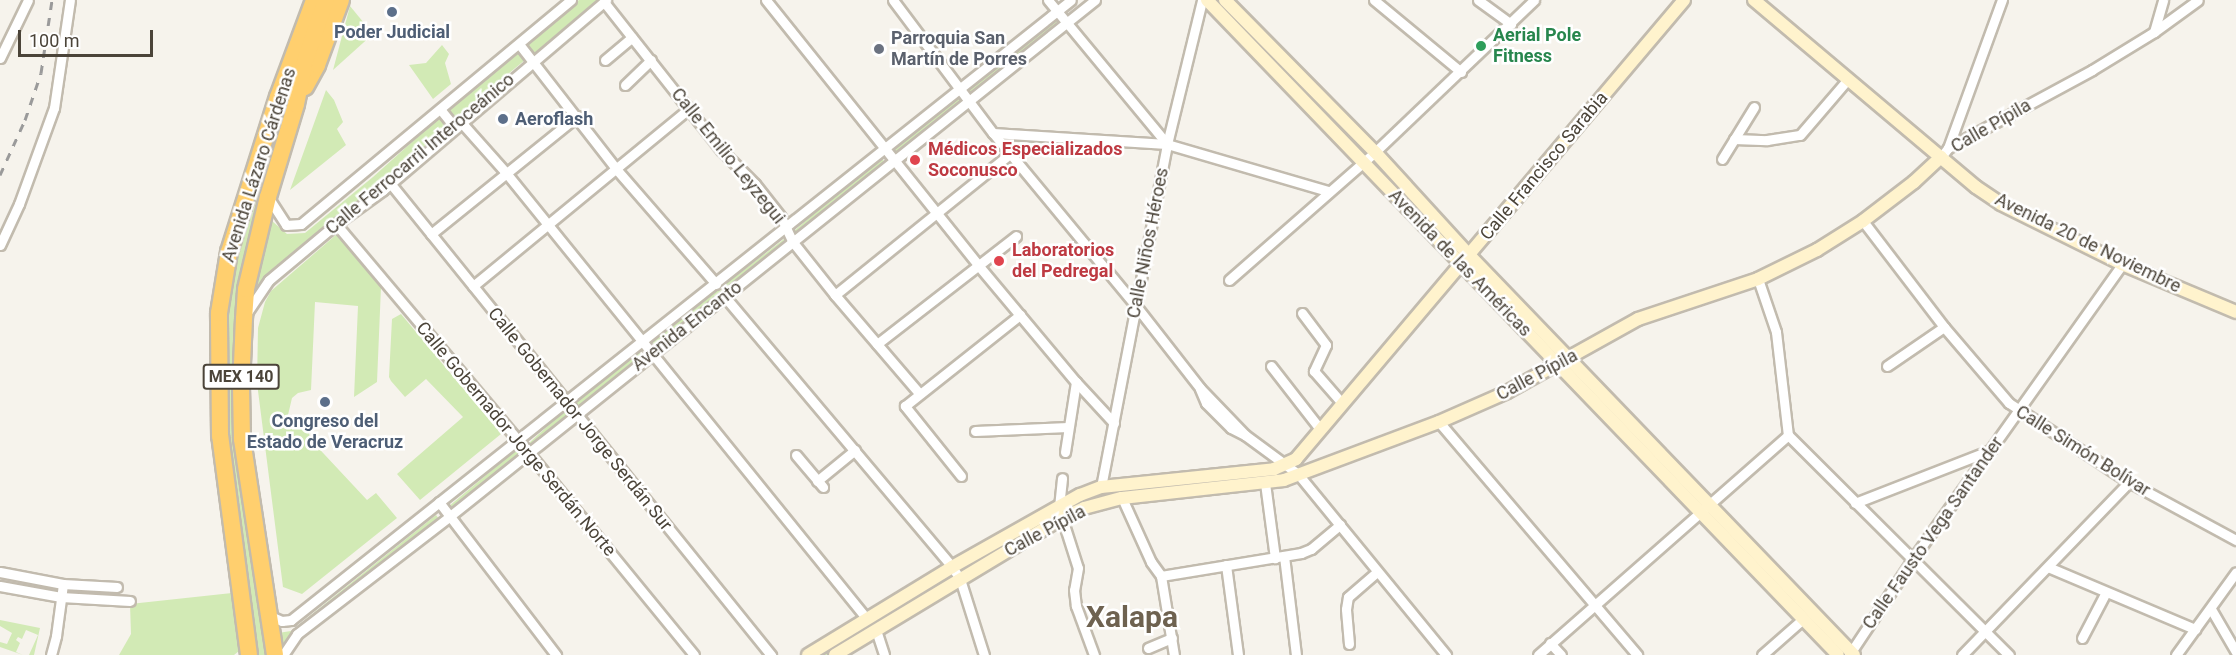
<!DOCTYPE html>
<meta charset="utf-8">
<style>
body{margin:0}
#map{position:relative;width:2236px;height:655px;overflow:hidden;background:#f6f3ec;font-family:Roboto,sans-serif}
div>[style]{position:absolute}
.green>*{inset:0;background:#d2eab5}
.roads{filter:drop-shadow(2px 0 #c2bbae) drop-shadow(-2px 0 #c2bbae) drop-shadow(0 2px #c2bbae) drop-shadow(0 -2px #c2bbae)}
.street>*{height:9px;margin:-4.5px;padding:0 4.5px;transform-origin:4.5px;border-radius:4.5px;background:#fff}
.secondary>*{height:12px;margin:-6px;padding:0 6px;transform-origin:6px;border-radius:6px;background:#fff3cd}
.highway>*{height:16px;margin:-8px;padding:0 8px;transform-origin:8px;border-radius:8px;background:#ffcf6e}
.rail>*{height:3px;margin-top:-1.5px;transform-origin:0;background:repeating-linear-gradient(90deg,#9a9a9a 0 8px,transparent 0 16px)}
.dots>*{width:16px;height:16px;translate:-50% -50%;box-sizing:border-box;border:3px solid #fff;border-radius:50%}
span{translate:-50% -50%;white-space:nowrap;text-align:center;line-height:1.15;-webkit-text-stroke:5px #fff;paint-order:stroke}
.shield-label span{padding:2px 4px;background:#fff;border:2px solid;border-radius:4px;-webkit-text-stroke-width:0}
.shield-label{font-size:16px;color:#4b4439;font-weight:700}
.service-label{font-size:18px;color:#4e5e75;font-weight:700}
.left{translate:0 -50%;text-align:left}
.leisure-label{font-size:18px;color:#27864d;font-weight:700}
.worship-label{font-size:18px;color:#5b616d;font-weight:700}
.street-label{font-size:18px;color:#4b4439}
.health-label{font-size:18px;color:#be3a42;font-weight:700}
.town-label{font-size:30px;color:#6e6250;font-weight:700}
.scale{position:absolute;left:18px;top:30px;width:135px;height:27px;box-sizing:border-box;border:3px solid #4b4439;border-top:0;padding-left:8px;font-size:18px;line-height:21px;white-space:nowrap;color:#4b4439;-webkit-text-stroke:4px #fff;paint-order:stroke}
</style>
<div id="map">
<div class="green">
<i style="clip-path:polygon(321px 0,251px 232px,238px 303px,267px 655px,258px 655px,227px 413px,228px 312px,243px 231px)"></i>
<i style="clip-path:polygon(579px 0,599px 0,535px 54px,527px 43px)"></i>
<i style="clip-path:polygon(350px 6px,373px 34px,333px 70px)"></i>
<i style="clip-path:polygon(1054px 16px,1059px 23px,971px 94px,966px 89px)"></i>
<i style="clip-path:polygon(442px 45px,449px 54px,445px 63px,451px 84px,433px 99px,409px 65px,426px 63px)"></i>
<i style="clip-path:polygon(518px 51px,525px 60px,455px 118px,448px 107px)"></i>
<i style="clip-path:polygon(326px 90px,334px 100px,343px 122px,337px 129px,346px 145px,290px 190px)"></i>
<i style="clip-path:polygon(957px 95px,962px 101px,892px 157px,887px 150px)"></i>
<i style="clip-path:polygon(441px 116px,448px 125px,382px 188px,256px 292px,258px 261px,268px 222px,272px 221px,287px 234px,305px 233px,373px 177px)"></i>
<i style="clip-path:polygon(879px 156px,885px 162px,801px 240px,794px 231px)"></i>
<i style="clip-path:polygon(337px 234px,381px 287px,377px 382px,354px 397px,358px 306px,315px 302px,311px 390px,298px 393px,292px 398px,288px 415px,293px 424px,309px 433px,310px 439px,367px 500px,376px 493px,397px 518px,302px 594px,283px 587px,257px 383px,258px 328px,265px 302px,271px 291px)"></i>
<i style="clip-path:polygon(784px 239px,791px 248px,653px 353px,646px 345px)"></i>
<i style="clip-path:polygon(401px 314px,501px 434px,420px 500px,397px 474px,463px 417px,426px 379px,405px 397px,391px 381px,389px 377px,392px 319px)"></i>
<i style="clip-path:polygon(638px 351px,645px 359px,581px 412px,573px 402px)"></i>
<i style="clip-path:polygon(565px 410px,572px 419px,534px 451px,528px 444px)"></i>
<i style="clip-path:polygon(516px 450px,523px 458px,454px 514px,448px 507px)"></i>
<i style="clip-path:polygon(1270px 472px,1271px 478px,1105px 496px,1058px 515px,967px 568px,965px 564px,1057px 511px,1104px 491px)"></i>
<i style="clip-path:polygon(436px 515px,442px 523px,297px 640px,284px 655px,278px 633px,291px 631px)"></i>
<i style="clip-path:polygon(938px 579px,942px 584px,828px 655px,816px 655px)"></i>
<i style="clip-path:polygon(232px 593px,239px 651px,234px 655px,119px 655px,131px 634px,130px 604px)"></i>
<i style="clip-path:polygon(0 620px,40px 628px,34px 655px,29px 655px,38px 635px,26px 630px,22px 639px,18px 637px,16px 640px,20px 643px,16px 652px,23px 655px,0 647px,0 642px,7px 644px,12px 633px,0 626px)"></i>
</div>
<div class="roads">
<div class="street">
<i style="left:766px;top:0;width:339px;rotate:51.3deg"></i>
<i style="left:978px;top:265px;width:153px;rotate:50.1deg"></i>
<i style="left:1076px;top:382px;width:56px;rotate:47.2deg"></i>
<i style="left:893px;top:0;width:166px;rotate:53.1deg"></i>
<i style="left:993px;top:133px;width:224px;rotate:50.4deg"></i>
<i style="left:1136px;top:306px;width:104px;rotate:52deg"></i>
<i style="left:1200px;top:388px;width:65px;rotate:46.2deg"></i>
<i style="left:1048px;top:0;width:187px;rotate:50.4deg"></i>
<i style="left:1374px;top:0;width:113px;rotate:39.6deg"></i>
<i style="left:1478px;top:0;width:41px;rotate:36deg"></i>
<i style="left:604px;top:2px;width:189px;rotate:51.7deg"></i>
<i style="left:721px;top:150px;width:48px;rotate:45deg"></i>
<i style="left:755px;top:184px;width:42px;rotate:51.8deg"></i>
<i style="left:781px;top:217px;width:26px;rotate:65deg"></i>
<i style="left:792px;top:241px;width:69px;rotate:51.5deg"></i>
<i style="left:835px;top:295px;width:130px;rotate:49.4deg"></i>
<i style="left:2154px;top:32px;width:33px;rotate:-74deg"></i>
<i style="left:519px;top:44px;width:160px;rotate:52.1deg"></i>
<i style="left:617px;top:170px;width:151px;rotate:49deg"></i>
<i style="left:0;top:58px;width:64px;rotate:-64.2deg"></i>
<i style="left:605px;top:60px;width:35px;rotate:-40deg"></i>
<i style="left:625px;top:85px;width:36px;rotate:-44deg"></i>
<i style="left:440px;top:109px;width:22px;rotate:51deg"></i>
<i style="left:460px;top:121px;width:71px;rotate:48.4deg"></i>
<i style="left:507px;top:174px;width:572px;rotate:51.03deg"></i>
<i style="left:993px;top:133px;width:174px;rotate:3.6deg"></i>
<i style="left:1167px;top:144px;width:168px;rotate:16.3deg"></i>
<i style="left:1734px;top:139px;width:33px;rotate:2deg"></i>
<i style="left:1767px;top:140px;width:33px;rotate:-9deg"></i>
<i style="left:1800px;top:135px;width:74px;rotate:-49.4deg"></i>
<i style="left:1948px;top:148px;width:158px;rotate:-70deg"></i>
<i style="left:1941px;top:157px;width:11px;rotate:-52deg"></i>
<i style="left:1948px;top:148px;width:164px;rotate:-28.4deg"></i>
<i style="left:2092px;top:70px;width:73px;rotate:-31.5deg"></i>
<i style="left:2154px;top:32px;width:54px;rotate:-36deg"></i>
<i style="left:1722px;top:159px;width:61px;rotate:-58.4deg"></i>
<i style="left:390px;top:183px;width:607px;rotate:51.09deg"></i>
<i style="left:268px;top:197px;width:33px;rotate:57deg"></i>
<i style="left:286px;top:225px;width:15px;rotate:-4deg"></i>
<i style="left:301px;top:224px;width:351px;rotate:-39.7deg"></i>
<i style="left:1863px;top:221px;width:133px;rotate:52.6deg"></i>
<i style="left:1944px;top:327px;width:100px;rotate:49.5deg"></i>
<i style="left:2009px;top:403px;width:144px;rotate:33.4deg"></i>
<i style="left:2129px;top:482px;width:122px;rotate:28.5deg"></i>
<i style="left:336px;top:224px;width:298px;rotate:49.9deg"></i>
<i style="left:528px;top:452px;width:262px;rotate:50.7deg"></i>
<i style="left:431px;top:234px;width:188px;rotate:-38.9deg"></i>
<i style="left:0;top:245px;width:45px;rotate:-65.1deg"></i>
<i style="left:19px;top:204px;width:102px;rotate:-70deg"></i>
<i style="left:54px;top:108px;width:109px;rotate:-81.6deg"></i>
<i style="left:1758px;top:279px;width:56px;rotate:71.2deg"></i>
<i style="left:1776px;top:332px;width:104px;rotate:83.4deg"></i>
<i style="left:1229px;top:280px;width:194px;rotate:-41.2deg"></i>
<i style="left:1375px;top:152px;width:220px;rotate:-43.7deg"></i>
<i style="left:473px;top:286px;width:281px;rotate:-39.4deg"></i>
<i style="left:835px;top:295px;width:226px;rotate:-38.9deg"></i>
<i style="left:725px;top:297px;width:353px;rotate:49.9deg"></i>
<i style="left:952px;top:567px;width:14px;rotate:56deg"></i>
<i style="left:960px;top:579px;width:80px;rotate:72.5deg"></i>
<i style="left:248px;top:311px;width:37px;rotate:-56deg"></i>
<i style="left:269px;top:280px;width:87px;rotate:-39.9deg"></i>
<i style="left:336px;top:224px;width:58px;rotate:-35.9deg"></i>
<i style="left:383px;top:190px;width:293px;rotate:-40.4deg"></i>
<i style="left:1302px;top:313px;width:40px;rotate:53deg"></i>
<i style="left:1326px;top:345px;width:29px;rotate:115deg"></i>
<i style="left:1314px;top:371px;width:41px;rotate:48.9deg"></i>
<i style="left:877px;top:344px;width:176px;rotate:-37.8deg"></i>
<i style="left:1271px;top:366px;width:80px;rotate:52.1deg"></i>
<i style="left:1887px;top:366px;width:69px;rotate:-34.4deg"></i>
<i style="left:1200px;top:389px;width:15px;rotate:67deg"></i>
<i style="left:1206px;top:403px;width:35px;rotate:45deg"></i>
<i style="left:1231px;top:428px;width:16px;rotate:27deg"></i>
<i style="left:1245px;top:435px;width:66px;rotate:36.3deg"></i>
<i style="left:1298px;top:474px;width:234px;rotate:50.7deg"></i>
<i style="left:1439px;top:422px;width:306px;rotate:49.6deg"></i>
<i style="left:975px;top:431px;width:93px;rotate:-2.5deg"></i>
<i style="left:1788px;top:435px;width:312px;rotate:44.9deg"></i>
<i style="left:1065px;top:452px;width:71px;rotate:-81.1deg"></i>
<i style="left:796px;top:455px;width:42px;rotate:49.8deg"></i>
<i style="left:961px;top:476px;width:90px;rotate:-128.7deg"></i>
<i style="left:905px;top:406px;width:147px;rotate:-38.4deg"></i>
<i style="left:817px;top:481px;width:49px;rotate:-39.2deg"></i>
<i style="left:1265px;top:483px;width:76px;rotate:82.4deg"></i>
<i style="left:1101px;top:487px;width:349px;rotate:-79.1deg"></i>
<i style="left:1167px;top:144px;width:148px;rotate:-76.3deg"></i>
<i style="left:1122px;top:498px;width:70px;rotate:65.6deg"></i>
<i style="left:1151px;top:562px;width:17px;rotate:54deg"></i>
<i style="left:1161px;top:576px;width:80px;rotate:80.7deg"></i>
<i style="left:439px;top:502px;width:193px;rotate:52.6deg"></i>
<i style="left:1855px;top:503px;width:146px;rotate:-21.3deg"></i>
<i style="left:1059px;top:507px;width:29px;rotate:-84deg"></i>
<i style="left:1062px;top:518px;width:52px;rotate:72.3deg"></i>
<i style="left:1078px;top:568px;width:22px;rotate:100deg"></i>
<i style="left:1074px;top:590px;width:16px;rotate:83deg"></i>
<i style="left:1076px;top:606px;width:52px;rotate:69.8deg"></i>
<i style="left:1284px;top:556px;width:100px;rotate:83.1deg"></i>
<i style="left:1226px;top:565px;width:91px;rotate:82.4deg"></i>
<i style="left:2048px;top:567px;width:160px;rotate:22.9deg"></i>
<i style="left:0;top:572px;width:64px;rotate:10.8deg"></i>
<i style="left:63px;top:584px;width:54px;rotate:3.2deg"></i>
<i style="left:1161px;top:576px;width:142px;rotate:-9.3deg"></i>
<i style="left:1301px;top:553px;width:11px;rotate:-22deg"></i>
<i style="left:1311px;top:549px;width:38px;rotate:-40deg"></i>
<i style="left:0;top:586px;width:62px;rotate:10.2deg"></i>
<i style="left:61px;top:597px;width:69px;rotate:3.3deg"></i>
<i style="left:2211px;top:609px;width:50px;rotate:59.8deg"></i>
<i style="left:270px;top:616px;width:13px;rotate:23deg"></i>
<i style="left:282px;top:621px;width:9px;rotate:-6deg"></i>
<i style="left:291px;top:620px;width:996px;rotate:-38.48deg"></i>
<i style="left:876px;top:630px;width:26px;rotate:72deg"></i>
<i style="left:2082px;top:638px;width:52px;rotate:-62.4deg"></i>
<i style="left:1550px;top:643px;width:16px;rotate:47deg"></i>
<i style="left:1349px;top:644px;width:35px;rotate:-95deg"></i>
<i style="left:1346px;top:609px;width:12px;rotate:-81deg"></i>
<i style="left:1348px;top:597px;width:38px;rotate:-41deg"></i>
<i style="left:1148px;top:648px;width:26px;rotate:-23deg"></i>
<i style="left:51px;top:655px;width:20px;rotate:-75deg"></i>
<i style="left:56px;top:636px;width:52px;rotate:-82.3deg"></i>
<i style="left:283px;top:655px;width:25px;rotate:-56deg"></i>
<i style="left:297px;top:634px;width:193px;rotate:-37.6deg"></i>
<i style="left:450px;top:516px;width:826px;rotate:-38.66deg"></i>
<i style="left:1538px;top:655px;width:333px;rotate:-41.3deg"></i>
<i style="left:1762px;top:655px;width:55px;rotate:-41.3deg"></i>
<i style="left:1849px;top:655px;width:114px;rotate:-56.4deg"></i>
<i style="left:1912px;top:560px;width:363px;rotate:-54.6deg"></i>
<i style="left:1962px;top:655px;width:240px;rotate:-46deg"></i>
<i style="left:2176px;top:655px;width:102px;rotate:-54.1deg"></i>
</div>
<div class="secondary">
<i style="left:1207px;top:0;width:909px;rotate:46.07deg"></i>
<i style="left:1225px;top:0;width:214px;rotate:45.4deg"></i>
<i style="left:1375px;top:152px;width:139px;rotate:47.6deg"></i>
<i style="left:1469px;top:255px;width:555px;rotate:46.09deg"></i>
<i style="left:1754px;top:0;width:290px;rotate:40.1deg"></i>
<i style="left:1976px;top:187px;width:30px;rotate:34deg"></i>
<i style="left:2001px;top:204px;width:135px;rotate:26.4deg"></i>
<i style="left:2122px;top:264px;width:124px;rotate:22.8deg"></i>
<i style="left:808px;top:655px;width:169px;rotate:-31.4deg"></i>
<i style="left:952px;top:567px;width:147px;rotate:-29.4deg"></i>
<i style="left:1080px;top:495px;width:22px;rotate:-21deg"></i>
<i style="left:1101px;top:487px;width:174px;rotate:-5.9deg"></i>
<i style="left:1274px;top:469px;width:24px;rotate:-24deg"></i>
<i style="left:1296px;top:459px;width:601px;rotate:-49.79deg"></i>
<i style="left:835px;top:655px;width:265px;rotate:-31.1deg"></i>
<i style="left:1062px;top:518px;width:24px;rotate:-24deg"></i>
<i style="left:1084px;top:508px;width:39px;rotate:-15deg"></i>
<i style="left:1122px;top:498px;width:163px;rotate:-6.3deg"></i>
<i style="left:1284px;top:480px;width:165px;rotate:-20.5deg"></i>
<i style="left:1439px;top:422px;width:74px;rotate:-23.8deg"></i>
<i style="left:1507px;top:392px;width:150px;rotate:-29.1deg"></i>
<i style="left:1638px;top:319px;width:126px;rotate:-18.4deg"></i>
<i style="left:1758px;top:279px;width:66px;rotate:-26.2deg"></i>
<i style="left:1817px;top:250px;width:54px;rotate:-32.2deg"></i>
<i style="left:1863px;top:221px;width:64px;rotate:-37.4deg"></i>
<i style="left:1914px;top:182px;width:37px;rotate:-43deg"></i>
</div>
<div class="highway">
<i style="left:305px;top:87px;width:25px;rotate:-61deg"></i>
<i style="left:317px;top:65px;width:69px;rotate:-69.7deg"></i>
<i style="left:249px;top:655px;width:221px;rotate:-97.5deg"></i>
<i style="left:220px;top:436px;width:123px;rotate:-90.5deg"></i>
<i style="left:219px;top:313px;width:62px;rotate:-80.7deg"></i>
<i style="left:229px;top:252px;width:163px;rotate:-72.5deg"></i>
<i style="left:278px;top:97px;width:103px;rotate:-69.6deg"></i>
<i style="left:275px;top:655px;width:219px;rotate:-98.7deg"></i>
<i style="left:242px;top:439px;width:52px;rotate:-91.1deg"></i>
<i style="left:241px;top:387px;width:68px;rotate:-87.5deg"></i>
<i style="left:244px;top:319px;width:30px;rotate:-86deg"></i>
<i style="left:246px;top:289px;width:95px;rotate:-76.6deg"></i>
<i style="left:268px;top:197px;width:97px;rotate:-73.2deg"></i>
<i style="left:296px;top:104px;width:44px;rotate:-78.2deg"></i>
<i style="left:305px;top:61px;width:65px;rotate:-71deg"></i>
</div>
</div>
<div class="rail">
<i style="left:0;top:175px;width:60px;rotate:-65.6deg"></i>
<i style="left:25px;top:120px;width:50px;rotate:-71.2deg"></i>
<i style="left:41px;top:73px;width:74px;rotate:-81.4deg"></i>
</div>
<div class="dots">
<i style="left:392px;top:12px;background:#5c6f8a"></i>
<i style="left:1481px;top:46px;background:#2e9e5b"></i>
<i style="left:879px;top:49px;background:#6b7280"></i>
<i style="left:503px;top:119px;background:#5c6f8a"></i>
<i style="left:915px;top:160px;background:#e0444e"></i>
<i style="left:999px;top:261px;background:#e0444e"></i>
<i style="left:325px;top:402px;background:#5c6f8a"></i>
</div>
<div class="shield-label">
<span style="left:241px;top:377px">MEX 140</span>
</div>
<div class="service-label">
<span style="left:392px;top:32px">Poder Judicial</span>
<span class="left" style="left:515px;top:119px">Aeroflash</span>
<span style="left:325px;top:432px">Congreso del<br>Estado de Veracruz</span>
</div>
<div class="leisure-label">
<span class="left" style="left:1493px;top:46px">Aerial Pole<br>Fitness</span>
</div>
<div class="worship-label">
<span class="left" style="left:891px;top:49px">Parroquia San<br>Martín de Porres</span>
</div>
<div class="street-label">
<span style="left:1991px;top:126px;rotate:-30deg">Calle Pípila</span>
<span style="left:420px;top:154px;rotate:-40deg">Calle Ferrocarril Interoceánico</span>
<span style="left:728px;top:156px;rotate:51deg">Calle Emilio Leyzegui</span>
<span style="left:259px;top:165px;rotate:-72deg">Avenida Lázaro Cárdenas</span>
<span style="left:1544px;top:166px;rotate:-50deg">Calle Francisco Sarabia</span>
<span style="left:1148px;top:243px;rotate:-79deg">Calle Niños Héroes</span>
<span style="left:2088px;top:243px;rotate:26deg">Avenida 20 de Noviembre</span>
<span style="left:1460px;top:263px;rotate:46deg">Avenida de las Américas</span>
<span style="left:687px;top:326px;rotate:-38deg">Avenida Encanto</span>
<span style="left:1537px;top:375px;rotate:-28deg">Calle Pípila</span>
<span style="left:580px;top:419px;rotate:51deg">Calle Gobernador Jorge Serdán Sur</span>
<span style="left:516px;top:439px;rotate:50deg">Calle Gobernador Jorge Serdán Norte</span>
<span style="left:2083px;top:451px;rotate:32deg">Calle Simón Bolívar</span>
<span style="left:1045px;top:531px;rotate:-28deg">Calle Pípila</span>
<span style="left:1933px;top:533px;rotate:-55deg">Calle Fausto Vega Santander</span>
</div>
<div class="health-label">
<span class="left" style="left:928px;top:160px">Médicos Especializados<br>Soconusco</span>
<span class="left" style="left:1012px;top:261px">Laboratorios<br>del Pedregal</span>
</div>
<div class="town-label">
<span style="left:1132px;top:617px">Xalapa</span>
</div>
<div class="scale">100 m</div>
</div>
